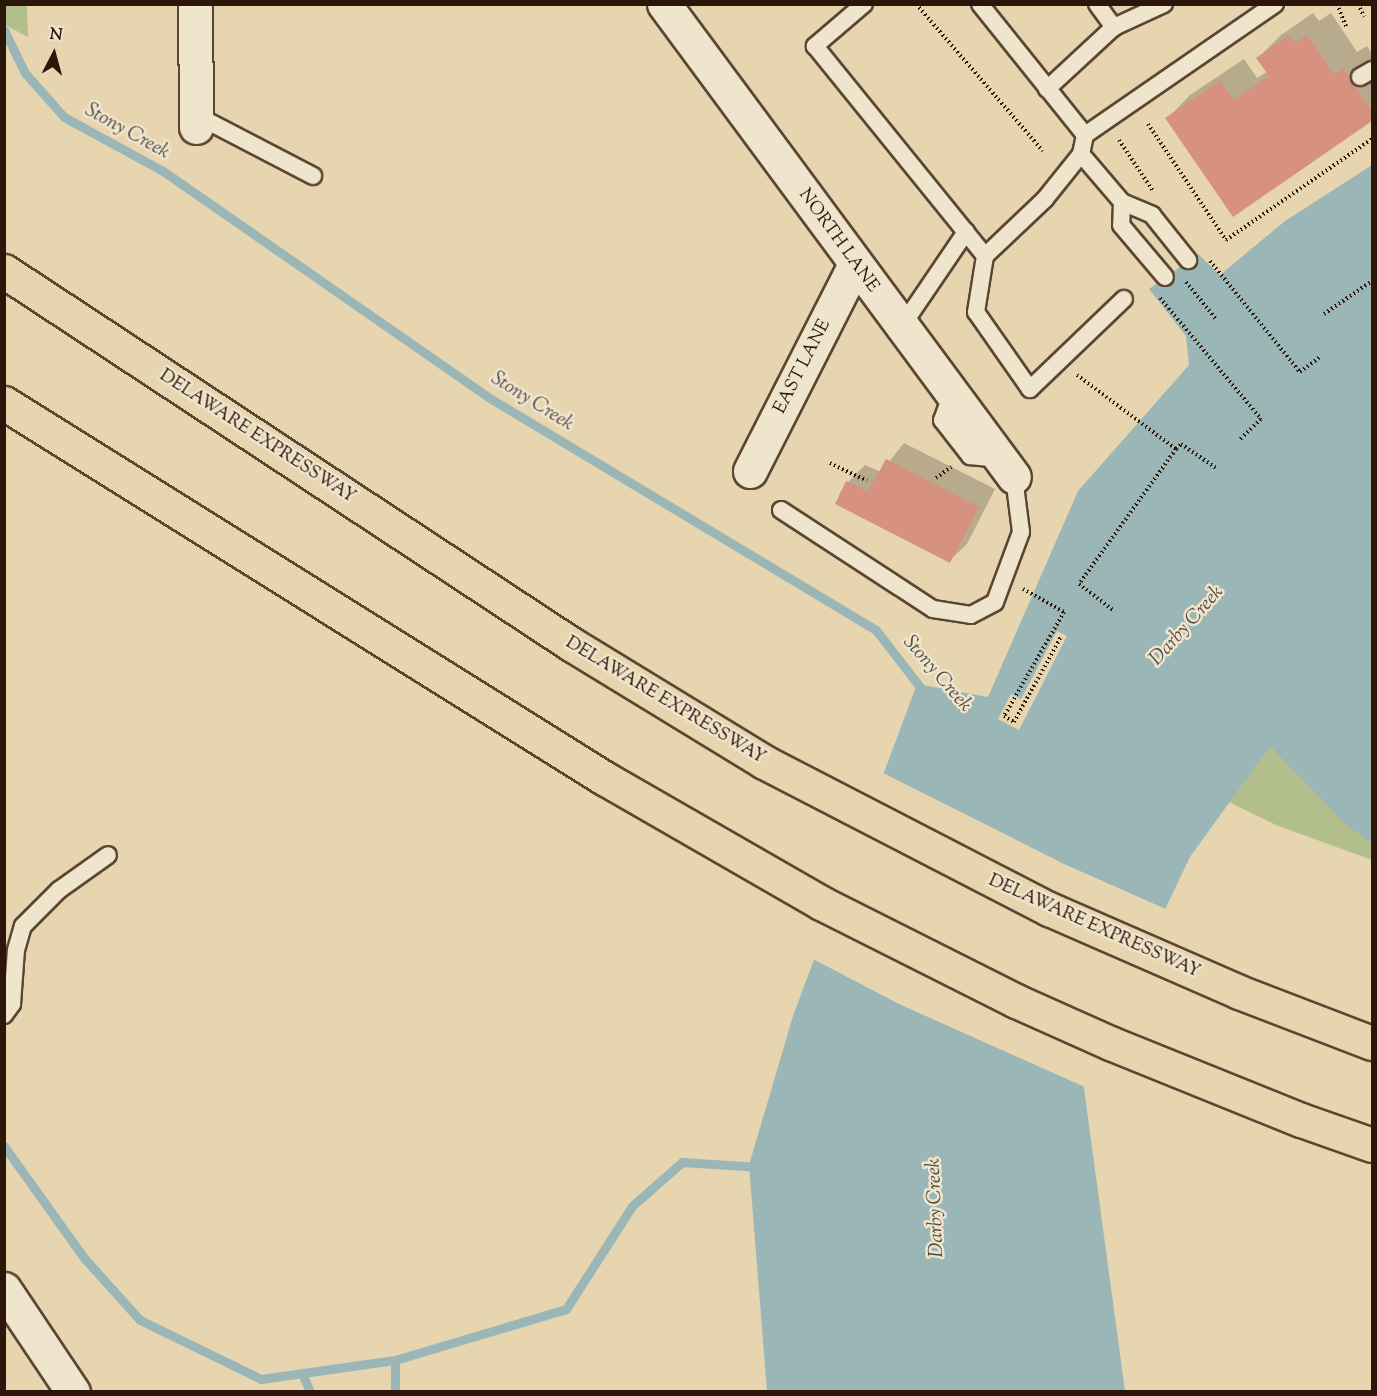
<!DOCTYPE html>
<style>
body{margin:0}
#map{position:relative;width:1377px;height:1396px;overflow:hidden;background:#e7d5b0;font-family:"Sorts Mill Goudy",serif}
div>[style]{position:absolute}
.green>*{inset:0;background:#b3be8d}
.water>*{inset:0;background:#9bb6b7}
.pier>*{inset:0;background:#e7d5b0}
.shadow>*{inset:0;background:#0003}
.stream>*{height:9px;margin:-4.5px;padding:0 4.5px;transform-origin:4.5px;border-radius:4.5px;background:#9bb6b7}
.building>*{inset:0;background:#d6917f}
.path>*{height:4px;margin-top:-2px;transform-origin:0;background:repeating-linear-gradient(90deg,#2c160a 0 1.5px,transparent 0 4.5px)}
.roads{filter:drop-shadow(2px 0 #5b4634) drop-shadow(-2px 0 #5b4634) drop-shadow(0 2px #5b4634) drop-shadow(0 -2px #5b4634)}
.lane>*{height:16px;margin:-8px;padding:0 8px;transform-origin:8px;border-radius:8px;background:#efe4cc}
.street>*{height:33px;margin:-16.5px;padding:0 16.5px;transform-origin:16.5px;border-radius:16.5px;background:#efe4cc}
.secondary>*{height:33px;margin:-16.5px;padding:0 16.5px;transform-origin:16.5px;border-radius:16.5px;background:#efe4cc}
.highway>*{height:33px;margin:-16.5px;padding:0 16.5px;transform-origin:16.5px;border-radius:16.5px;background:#e7d5b0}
span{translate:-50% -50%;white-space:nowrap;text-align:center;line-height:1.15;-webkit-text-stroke:5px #efe4cc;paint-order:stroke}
.street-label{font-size:18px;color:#2c160a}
.water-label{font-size:20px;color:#534e47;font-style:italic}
.frame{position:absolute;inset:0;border:6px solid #2c160a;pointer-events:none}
.north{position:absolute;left:24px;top:24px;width:60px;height:60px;-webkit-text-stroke:4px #efe4cc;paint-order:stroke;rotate:6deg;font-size:16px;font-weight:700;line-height:24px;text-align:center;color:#2c160a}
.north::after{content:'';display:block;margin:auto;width:21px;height:27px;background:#2c160a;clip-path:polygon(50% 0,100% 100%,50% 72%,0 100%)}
</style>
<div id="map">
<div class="green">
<i style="clip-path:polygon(4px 5px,27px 5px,28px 37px,5px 25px)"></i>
<i style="clip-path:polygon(1372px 539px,1372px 860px,1276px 825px,1192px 784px)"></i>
</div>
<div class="water">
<i style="clip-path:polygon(1372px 165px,1372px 843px,1346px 825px,1270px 746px,1190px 857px,1083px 1081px,1125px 1391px,767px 1391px,749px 1165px,793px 1016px,917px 684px,988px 697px,1078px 491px,1189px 365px,1186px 336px,1149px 289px,1198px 254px,1220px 275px,1285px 221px)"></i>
</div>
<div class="pier">
<i style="clip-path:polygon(1057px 631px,1067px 636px,1019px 730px,998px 719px,1011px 694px,1021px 699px)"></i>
<i style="clip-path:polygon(881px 772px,1064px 864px,1168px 910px,1086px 1082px,1087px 1088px,899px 1004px,811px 958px)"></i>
</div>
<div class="shadow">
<i style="clip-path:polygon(1313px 13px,1319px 21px,1331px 13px,1357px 52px,1367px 46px,1372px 54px,1372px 120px,1233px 215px,1167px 119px,1190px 95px,1244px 59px,1257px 78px,1268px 71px,1258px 58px,1281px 35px)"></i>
<i style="clip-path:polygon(904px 443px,995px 489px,967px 544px,949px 561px,848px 482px,865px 465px,881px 472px)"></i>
</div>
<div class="stream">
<i style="left:4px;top:30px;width:48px;rotate:64deg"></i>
<i style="left:25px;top:73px;width:59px;rotate:48.4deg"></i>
<i style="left:64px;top:117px;width:113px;rotate:28.6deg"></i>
<i style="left:163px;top:171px;width:402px;rotate:34.8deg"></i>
<i style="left:493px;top:400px;width:447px;rotate:31deg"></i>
<i style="left:876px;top:630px;width:78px;rotate:52.3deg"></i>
<i style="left:4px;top:1146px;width:139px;rotate:54.4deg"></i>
<i style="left:85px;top:1259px;width:82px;rotate:48deg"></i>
<i style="left:140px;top:1320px;width:135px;rotate:26deg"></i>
<i style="left:261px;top:1379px;width:135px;rotate:-8.1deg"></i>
<i style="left:395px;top:1360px;width:178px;rotate:-16.6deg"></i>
<i style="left:566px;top:1309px;width:122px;rotate:-57.3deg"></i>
<i style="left:632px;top:1206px;width:67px;rotate:-41.3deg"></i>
<i style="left:682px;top:1162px;width:78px;rotate:3.7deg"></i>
<i style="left:395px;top:1360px;width:32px;rotate:90deg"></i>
<i style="left:302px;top:1373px;width:21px;rotate:67deg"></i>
</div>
<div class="building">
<i style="clip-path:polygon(1289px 35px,1295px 43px,1307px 35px,1334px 74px,1343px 68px,1372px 111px,1372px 121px,1233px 217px,1165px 118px,1220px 81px,1234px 100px,1269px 76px,1256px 58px)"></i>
<i style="clip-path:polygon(886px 459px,979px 507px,950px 563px,835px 504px,846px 481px,868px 492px)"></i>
</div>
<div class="path">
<i style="left:916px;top:4px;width:194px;rotate:49.2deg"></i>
<i style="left:1337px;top:4px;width:24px;rotate:68deg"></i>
<i style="left:1358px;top:4px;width:14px;rotate:65deg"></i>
<i style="left:1148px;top:124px;width:140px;rotate:56.1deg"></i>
<i style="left:1226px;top:240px;width:178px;rotate:-34.7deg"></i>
<i style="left:1119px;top:140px;width:61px;rotate:56.3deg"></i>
<i style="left:1210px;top:261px;width:143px;rotate:51deg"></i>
<i style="left:1300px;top:372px;width:26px;rotate:-37deg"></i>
<i style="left:1186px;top:282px;width:48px;rotate:51deg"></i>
<i style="left:1160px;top:298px;width:158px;rotate:50.1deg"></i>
<i style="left:1261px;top:419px;width:30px;rotate:136deg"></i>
<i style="left:1324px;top:314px;width:58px;rotate:-34.5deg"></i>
<i style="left:1077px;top:375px;width:124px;rotate:36.8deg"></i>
<i style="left:1176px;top:449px;width:166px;rotate:125.7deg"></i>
<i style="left:1079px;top:584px;width:43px;rotate:37.4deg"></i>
<i style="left:1176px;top:449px;width:7px;rotate:-45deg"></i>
<i style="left:1181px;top:444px;width:42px;rotate:34.4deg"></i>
<i style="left:830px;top:463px;width:41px;rotate:25.9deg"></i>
<i style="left:936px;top:478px;width:19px;rotate:-36deg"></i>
<i style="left:1023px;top:589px;width:47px;rotate:29.3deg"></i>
<i style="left:1064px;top:612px;width:120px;rotate:120deg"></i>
<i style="left:1004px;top:716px;width:12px;rotate:31deg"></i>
<i style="left:1014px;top:722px;width:97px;rotate:-61.1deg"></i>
</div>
<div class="roads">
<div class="lane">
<i style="left:864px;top:4px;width:65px;rotate:139.4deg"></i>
<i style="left:815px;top:46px;width:270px;rotate:51deg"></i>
<i style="left:985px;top:256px;width:83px;rotate:-43.5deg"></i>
<i style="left:1045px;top:199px;width:58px;rotate:-51.3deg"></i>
<i style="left:1081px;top:154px;width:19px;rotate:-78deg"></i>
<i style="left:1085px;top:135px;width:168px;rotate:-128.7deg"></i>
<i style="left:1097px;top:4px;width:29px;rotate:54deg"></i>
<i style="left:1114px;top:27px;width:55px;rotate:-24.7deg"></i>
<i style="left:1360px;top:77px;width:14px;rotate:-30deg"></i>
<i style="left:1047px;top:89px;width:91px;rotate:-42.8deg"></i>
<i style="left:196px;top:115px;width:132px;rotate:27.5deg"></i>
<i style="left:1085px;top:135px;width:231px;rotate:-34.6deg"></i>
<i style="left:1081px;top:154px;width:63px;rotate:49.5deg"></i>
<i style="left:1122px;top:202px;width:23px;rotate:92deg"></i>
<i style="left:1121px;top:225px;width:68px;rotate:49.8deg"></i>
<i style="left:1122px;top:202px;width:33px;rotate:23deg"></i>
<i style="left:1152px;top:215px;width:58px;rotate:51.3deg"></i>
<i style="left:985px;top:256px;width:57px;rotate:99.1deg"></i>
<i style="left:976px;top:312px;width:94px;rotate:55deg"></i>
<i style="left:1030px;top:389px;width:130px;rotate:-43.8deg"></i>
<i style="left:902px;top:326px;width:114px;rotate:-55.8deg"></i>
<i style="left:952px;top:393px;width:29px;rotate:110deg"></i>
<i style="left:942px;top:420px;width:46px;rotate:52.1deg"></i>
<i style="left:970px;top:456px;width:30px;rotate:6deg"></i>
<i style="left:781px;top:510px;width:181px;rotate:33.1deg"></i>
<i style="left:933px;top:609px;width:38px;rotate:9deg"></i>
<i style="left:971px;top:615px;width:27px;rotate:-28deg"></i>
<i style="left:995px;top:602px;width:75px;rotate:-69.6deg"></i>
<i style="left:1021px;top:532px;width:55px;rotate:-97.3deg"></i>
<i style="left:4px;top:1015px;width:14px;rotate:-54deg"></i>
<i style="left:12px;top:1004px;width:54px;rotate:-85.8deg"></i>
<i style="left:16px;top:950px;width:25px;rotate:-74deg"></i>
<i style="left:23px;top:926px;width:51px;rotate:-45deg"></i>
<i style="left:59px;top:890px;width:60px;rotate:-35.5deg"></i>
</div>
<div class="street">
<i style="left:195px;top:4px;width:123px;rotate:89.5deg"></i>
<i style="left:664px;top:4px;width:588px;rotate:53.5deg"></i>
<i style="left:750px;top:471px;width:232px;rotate:-63.1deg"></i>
</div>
<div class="secondary">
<i style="left:4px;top:1289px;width:124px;rotate:56.2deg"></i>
</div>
<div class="highway">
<i style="left:4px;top:271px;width:679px;rotate:33.34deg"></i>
<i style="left:571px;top:644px;width:226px;rotate:31.4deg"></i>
<i style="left:764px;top:762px;width:321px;rotate:27.3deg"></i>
<i style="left:1049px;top:909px;width:207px;rotate:23.6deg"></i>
<i style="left:1239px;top:992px;width:142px;rotate:21deg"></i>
<i style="left:4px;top:403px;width:708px;rotate:32.01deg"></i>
<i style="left:604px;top:778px;width:250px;rotate:29.9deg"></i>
<i style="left:821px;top:903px;width:218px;rotate:26.7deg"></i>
<i style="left:1016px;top:1001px;width:103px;rotate:24.1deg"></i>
<i style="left:1110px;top:1043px;width:206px;rotate:22deg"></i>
<i style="left:1301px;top:1120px;width:75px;rotate:19.4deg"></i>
</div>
</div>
<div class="street-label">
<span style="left:838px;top:241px;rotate:54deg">NORTH LANE</span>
<span style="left:803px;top:367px;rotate:-63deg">EAST LANE</span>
<span style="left:257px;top:437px;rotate:33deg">DELAWARE EXPRESSWAY</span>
<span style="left:665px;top:701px;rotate:31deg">DELAWARE EXPRESSWAY</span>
<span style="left:1094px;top:927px;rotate:24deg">DELAWARE EXPRESSWAY</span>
</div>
<div class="water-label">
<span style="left:127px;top:132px;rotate:29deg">Stony Creek</span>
<span style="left:532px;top:402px;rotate:32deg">Stony Creek</span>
<span style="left:1187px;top:626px;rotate:-48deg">Darby Creek</span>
<span style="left:937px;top:674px;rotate:49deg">Stony Creek</span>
<span style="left:936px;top:1208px;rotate:-92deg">Darby Creek</span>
</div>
<div class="frame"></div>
<div class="north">N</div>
</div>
